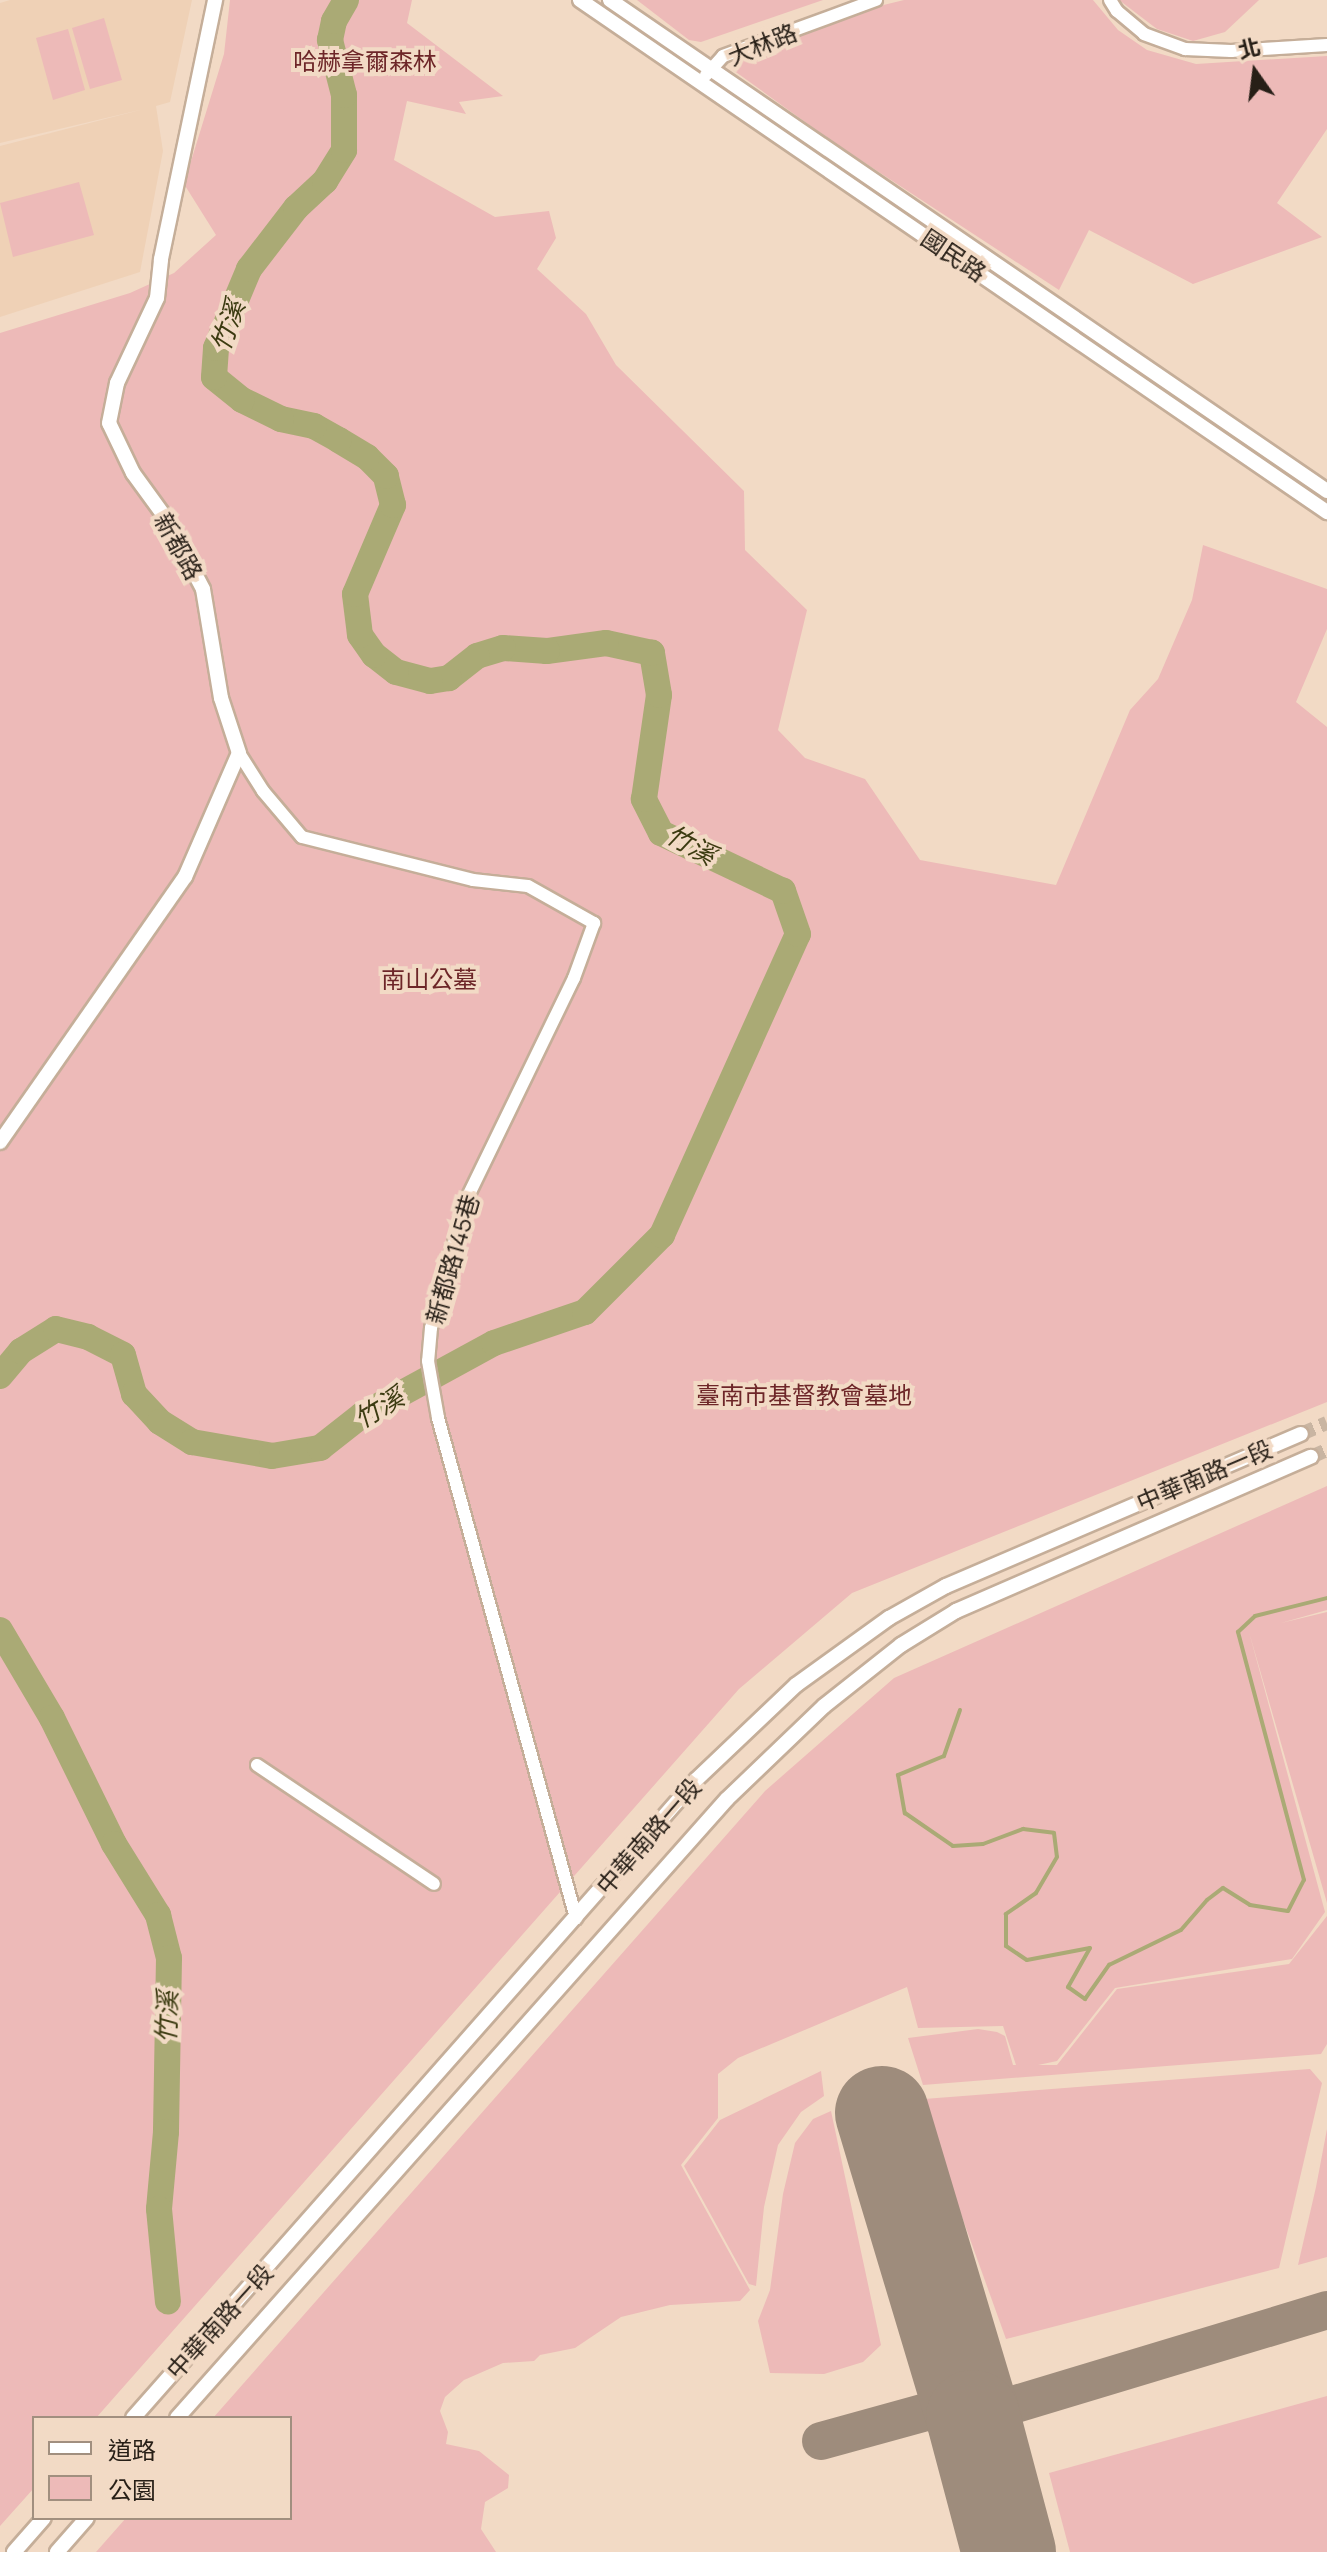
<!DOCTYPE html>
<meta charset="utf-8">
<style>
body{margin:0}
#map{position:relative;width:1327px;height:2552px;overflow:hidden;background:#f2dac5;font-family:Manrope,"Noto Sans TC",sans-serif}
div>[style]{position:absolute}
.built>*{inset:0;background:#efd1b6}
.green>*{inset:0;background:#edbab8}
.stream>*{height:4px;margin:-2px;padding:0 2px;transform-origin:2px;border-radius:2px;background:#aaaa75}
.river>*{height:26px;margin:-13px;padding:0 13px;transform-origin:13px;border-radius:13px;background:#aaaa75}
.taxiway>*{height:38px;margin:-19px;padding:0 19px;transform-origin:19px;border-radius:19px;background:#9e8c7c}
.runway>*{height:94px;margin:-47px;padding:0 47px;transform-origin:47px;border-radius:47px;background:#9e8c7c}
.tertiary-tunnel>*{height:14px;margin-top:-7px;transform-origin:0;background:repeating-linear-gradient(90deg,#c9b5a2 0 14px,transparent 0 21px)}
.roads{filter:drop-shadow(2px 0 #c5ae99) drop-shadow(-2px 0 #c5ae99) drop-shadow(0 2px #c5ae99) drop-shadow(0 -2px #c5ae99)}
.minor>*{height:12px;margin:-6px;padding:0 6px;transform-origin:6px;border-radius:6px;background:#fff}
.tertiary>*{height:14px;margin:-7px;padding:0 7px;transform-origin:7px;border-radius:7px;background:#fff}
span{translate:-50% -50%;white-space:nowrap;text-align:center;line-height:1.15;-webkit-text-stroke:8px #f2dac5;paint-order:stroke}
.street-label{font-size:24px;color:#271f17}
.park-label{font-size:24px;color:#6d2628}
.water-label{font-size:26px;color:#3c3b11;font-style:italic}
.legend{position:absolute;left:32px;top:2416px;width:260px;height:104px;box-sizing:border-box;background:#f2dac5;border:2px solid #a18f7f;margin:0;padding:10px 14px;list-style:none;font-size:24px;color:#271f17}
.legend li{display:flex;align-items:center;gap:16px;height:40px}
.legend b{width:40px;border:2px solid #a18f7f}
.north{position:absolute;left:1215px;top:32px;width:80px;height:80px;-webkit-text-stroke:6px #f2dac5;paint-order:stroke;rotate:346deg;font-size:22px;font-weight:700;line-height:32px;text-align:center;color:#271f17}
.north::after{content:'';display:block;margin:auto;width:28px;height:36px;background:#271f17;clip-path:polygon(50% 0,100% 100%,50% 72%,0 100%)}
</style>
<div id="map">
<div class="built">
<i style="clip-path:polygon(10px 0,192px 0,170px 102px,156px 106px,163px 151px,140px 272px,0 317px,0 146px,144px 109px,0 143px,0 3px)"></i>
</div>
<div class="green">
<i style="clip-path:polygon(230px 0,412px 0,407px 23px,503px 96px,459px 102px,466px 114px,407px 101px,394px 160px,495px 217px,549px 211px,556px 238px,537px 269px,586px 314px,616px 365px,744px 491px,745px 550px,807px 610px,778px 730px,805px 758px,865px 779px,920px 860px,1056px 885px,1130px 710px,1158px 679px,1192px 600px,1203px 545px,1327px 589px,1327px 629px,1296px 702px,1327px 727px,1327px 1402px,852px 1593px,739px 1689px,96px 2418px,34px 2418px,34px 2488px,0 2526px,0 333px,130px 293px,174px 273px,216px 235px,184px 184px,224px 54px)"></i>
<i style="clip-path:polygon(637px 0,823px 0,701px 42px,689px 40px)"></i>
<i style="clip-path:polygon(904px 0,1093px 0,1118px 30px,1147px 50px,1196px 64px,1327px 56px,1327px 129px,1277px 203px,1322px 237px,1193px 284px,1089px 230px,1059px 290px,833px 142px,733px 70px,740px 54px,855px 12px)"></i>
<i style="clip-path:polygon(1119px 0,1259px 0,1225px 32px,1193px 41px,1157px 29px)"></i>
<i style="clip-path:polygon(104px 18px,122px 80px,90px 89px,72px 28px)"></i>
<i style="clip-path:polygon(68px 29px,85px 90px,53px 100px,36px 38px)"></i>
<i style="clip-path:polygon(79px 182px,94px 235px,13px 257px,0 203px)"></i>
<i style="clip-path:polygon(1327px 1486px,1327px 1610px,1281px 1623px,1327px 1612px,1327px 1903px,1249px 1632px,1325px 1912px,1292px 1959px,1115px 1988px,1057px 2061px,1038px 2065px,1057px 2065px,1117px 1989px,1289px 1964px,1327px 1916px,1327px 2044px,1321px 2054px,923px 2085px,908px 2038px,978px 2029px,997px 2032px,1005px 2036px,1013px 2065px,1016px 2065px,1003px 2026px,918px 2028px,907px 1987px,738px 2058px,718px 2074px,718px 2118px,681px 2165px,750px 2290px,740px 2301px,670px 2305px,621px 2317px,575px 2348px,540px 2355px,534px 2361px,503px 2363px,464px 2380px,445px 2397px,440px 2411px,448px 2432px,446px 2444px,479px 2451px,509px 2475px,508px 2488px,485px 2502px,481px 2529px,496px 2552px,96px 2552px,126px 2518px,290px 2518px,290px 2418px,213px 2418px,765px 1791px,894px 1678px)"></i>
<i style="clip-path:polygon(1310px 2069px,1322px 2083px,1279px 2268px,1006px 2339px,948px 2178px,924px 2099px)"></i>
<i style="clip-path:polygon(821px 2071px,824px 2096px,801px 2112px,778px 2145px,764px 2207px,756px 2286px,749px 2284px,684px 2166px,720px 2120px)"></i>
<i style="clip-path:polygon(831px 2111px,881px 2345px,863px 2362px,824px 2374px,770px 2373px,758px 2321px,770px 2290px,783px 2194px,795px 2143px,813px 2119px)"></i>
<i style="clip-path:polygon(1327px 2129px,1327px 2257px,1298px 2265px,1316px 2187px)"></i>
<i style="clip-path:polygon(1327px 2396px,1327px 2552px,1070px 2552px,1049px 2473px)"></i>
</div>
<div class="stream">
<i style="left:960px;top:1710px;width:49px;rotate:109.2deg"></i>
<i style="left:944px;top:1756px;width:50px;rotate:157.6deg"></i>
<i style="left:898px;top:1775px;width:39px;rotate:80deg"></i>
<i style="left:905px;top:1813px;width:58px;rotate:34.5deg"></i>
<i style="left:953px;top:1846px;width:30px;rotate:-4deg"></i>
<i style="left:983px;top:1844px;width:43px;rotate:-20.6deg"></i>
<i style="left:1023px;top:1829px;width:31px;rotate:7deg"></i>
<i style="left:1054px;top:1833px;width:24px;rotate:83deg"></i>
<i style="left:1057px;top:1857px;width:42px;rotate:120.3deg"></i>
<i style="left:1036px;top:1893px;width:37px;rotate:145deg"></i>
<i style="left:1006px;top:1914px;width:32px;rotate:90deg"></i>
<i style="left:1006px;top:1946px;width:25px;rotate:34deg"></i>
<i style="left:1027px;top:1960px;width:64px;rotate:-10.8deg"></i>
<i style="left:1090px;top:1948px;width:45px;rotate:119.4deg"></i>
<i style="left:1068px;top:1987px;width:21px;rotate:35deg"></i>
<i style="left:1085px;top:1999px;width:42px;rotate:-54.8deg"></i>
<i style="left:1109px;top:1965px;width:80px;rotate:-25.9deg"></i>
<i style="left:1181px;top:1930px;width:40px;rotate:-49deg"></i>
<i style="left:1207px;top:1900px;width:20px;rotate:-37deg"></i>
<i style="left:1223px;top:1888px;width:32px;rotate:32deg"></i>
<i style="left:1250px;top:1905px;width:38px;rotate:9deg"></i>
<i style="left:1288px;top:1911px;width:35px;rotate:-63deg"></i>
<i style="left:1304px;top:1880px;width:257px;rotate:-104.9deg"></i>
<i style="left:1238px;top:1632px;width:23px;rotate:-43deg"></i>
<i style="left:1255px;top:1616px;width:74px;rotate:-14deg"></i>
</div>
<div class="river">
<i style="left:0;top:1376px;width:33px;rotate:-50deg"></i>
<i style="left:21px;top:1351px;width:41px;rotate:-32.2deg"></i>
<i style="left:56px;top:1329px;width:33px;rotate:14deg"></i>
<i style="left:88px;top:1337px;width:39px;rotate:27deg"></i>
<i style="left:123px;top:1355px;width:41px;rotate:74.2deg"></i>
<i style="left:134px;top:1394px;width:38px;rotate:47deg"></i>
<i style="left:160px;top:1422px;width:38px;rotate:32deg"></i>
<i style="left:192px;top:1442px;width:81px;rotate:9.9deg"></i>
<i style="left:272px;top:1456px;width:49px;rotate:-9.5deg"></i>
<i style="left:320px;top:1448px;width:53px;rotate:-38.2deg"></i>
<i style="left:362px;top:1415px;width:150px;rotate:-28.6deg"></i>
<i style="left:494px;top:1343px;width:96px;rotate:-18.8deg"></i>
<i style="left:585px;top:1312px;width:109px;rotate:-45deg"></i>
<i style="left:662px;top:1235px;width:330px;rotate:-65.7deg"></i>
<i style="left:798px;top:934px;width:46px;rotate:-109.2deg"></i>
<i style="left:783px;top:891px;width:135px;rotate:-154.6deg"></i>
<i style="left:661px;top:833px;width:38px;rotate:-117deg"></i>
<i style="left:644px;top:799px;width:105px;rotate:-81.8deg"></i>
<i style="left:659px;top:695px;width:43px;rotate:-99.5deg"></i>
<i style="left:652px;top:653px;width:47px;rotate:-167.7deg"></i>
<i style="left:606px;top:643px;width:60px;rotate:172.3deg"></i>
<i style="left:547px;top:651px;width:44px;rotate:-176.1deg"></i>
<i style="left:503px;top:648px;width:27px;rotate:163deg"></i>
<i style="left:477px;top:656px;width:36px;rotate:142deg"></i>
<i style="left:449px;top:678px;width:19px;rotate:171deg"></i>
<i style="left:430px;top:681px;width:35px;rotate:-165deg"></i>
<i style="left:396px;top:672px;width:28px;rotate:-142deg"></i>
<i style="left:374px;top:655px;width:24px;rotate:-125deg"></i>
<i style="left:360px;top:635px;width:41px;rotate:-97deg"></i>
<i style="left:355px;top:594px;width:97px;rotate:-66.9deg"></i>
<i style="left:393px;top:505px;width:30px;rotate:-104deg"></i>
<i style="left:386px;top:476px;width:27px;rotate:-135deg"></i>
<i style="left:367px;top:457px;width:33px;rotate:-149deg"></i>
<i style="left:339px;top:440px;width:29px;rotate:-151deg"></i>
<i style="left:314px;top:426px;width:34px;rotate:-168deg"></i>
<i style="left:281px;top:419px;width:43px;rotate:-154deg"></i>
<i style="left:242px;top:400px;width:36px;rotate:-141deg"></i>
<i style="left:214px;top:377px;width:29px;rotate:-86deg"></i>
<i style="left:216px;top:348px;width:86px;rotate:-67.3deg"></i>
<i style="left:249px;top:269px;width:77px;rotate:-52.4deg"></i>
<i style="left:296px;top:208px;width:40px;rotate:-43deg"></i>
<i style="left:325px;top:181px;width:36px;rotate:-58deg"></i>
<i style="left:344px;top:150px;width:55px;rotate:-90deg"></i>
<i style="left:344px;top:95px;width:57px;rotate:-104.3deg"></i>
<i style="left:330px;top:40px;width:19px;rotate:-78deg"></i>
<i style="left:334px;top:21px;width:24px;rotate:-60deg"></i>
<i style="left:0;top:1630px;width:102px;rotate:59.4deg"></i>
<i style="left:52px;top:1718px;width:140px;rotate:63.8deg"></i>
<i style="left:114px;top:1844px;width:84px;rotate:58.2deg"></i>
<i style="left:158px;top:1915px;width:44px;rotate:75.7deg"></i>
<i style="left:169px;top:1958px;width:174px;rotate:91deg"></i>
<i style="left:166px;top:2132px;width:77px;rotate:95.2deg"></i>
<i style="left:159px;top:2209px;width:93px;rotate:84.5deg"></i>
</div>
<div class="taxiway">
<i style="left:973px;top:2417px;width:370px;rotate:-16.8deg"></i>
<i style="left:821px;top:2441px;width:150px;rotate:-15.4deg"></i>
</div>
<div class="runway">
<i style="left:882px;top:2113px;width:317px;rotate:73.3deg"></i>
<i style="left:973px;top:2417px;width:140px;rotate:75.1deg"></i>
</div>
<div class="tertiary-tunnel">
<i style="left:1301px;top:1434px;width:28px;rotate:-23deg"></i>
<i style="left:1311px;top:1457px;width:17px;rotate:-24deg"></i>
</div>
<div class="roads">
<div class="minor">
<i style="left:1110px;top:0;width:13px;rotate:58deg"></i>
<i style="left:1117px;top:11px;width:35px;rotate:40deg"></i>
<i style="left:1144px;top:34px;width:44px;rotate:20.1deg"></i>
<i style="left:1185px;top:49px;width:46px;rotate:2.5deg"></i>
<i style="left:1231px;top:51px;width:96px;rotate:-3.6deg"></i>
<i style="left:706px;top:75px;width:25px;rotate:-48deg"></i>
<i style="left:723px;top:56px;width:163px;rotate:-20.1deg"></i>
<i style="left:239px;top:753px;width:45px;rotate:57.7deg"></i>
<i style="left:263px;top:791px;width:60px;rotate:49.7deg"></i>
<i style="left:302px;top:837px;width:176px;rotate:14.1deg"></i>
<i style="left:473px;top:880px;width:55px;rotate:6.2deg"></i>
<i style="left:528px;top:886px;width:76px;rotate:29.3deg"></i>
<i style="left:594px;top:923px;width:59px;rotate:110deg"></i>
<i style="left:574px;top:978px;width:249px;rotate:115.9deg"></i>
<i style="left:465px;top:1202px;width:131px;rotate:105.1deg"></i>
<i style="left:431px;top:1328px;width:33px;rotate:95deg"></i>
<i style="left:428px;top:1361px;width:58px;rotate:80deg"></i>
<i style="left:438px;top:1418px;width:519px;rotate:74.57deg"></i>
<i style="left:257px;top:1765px;width:213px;rotate:33.9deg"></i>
</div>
<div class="tertiary">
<i style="left:580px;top:0;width:906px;rotate:34.43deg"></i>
<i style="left:610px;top:0;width:869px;rotate:34.4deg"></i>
<i style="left:0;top:1142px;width:323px;rotate:-55.1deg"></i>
<i style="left:185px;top:877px;width:135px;rotate:-66.5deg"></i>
<i style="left:239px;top:753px;width:58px;rotate:-108.1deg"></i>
<i style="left:221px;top:698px;width:110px;rotate:-99.4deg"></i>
<i style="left:203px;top:589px;width:81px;rotate:-117.8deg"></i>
<i style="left:165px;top:517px;width:54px;rotate:-126deg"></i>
<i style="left:133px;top:473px;width:55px;rotate:-115.6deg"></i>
<i style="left:109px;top:423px;width:41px;rotate:-78.7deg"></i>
<i style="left:117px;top:383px;width:94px;rotate:-64.8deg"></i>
<i style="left:157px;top:298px;width:39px;rotate:-84deg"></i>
<i style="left:161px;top:259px;width:265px;rotate:-78.2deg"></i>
<i style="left:133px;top:2418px;width:852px;rotate:-48.57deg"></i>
<i style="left:697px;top:1779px;width:137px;rotate:-43.5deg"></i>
<i style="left:796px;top:1685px;width:115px;rotate:-35.8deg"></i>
<i style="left:889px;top:1618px;width:65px;rotate:-29.3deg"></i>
<i style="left:946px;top:1586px;width:386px;rotate:-23.2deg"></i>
<i style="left:177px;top:2418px;width:828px;rotate:-48.38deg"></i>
<i style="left:727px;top:1799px;width:134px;rotate:-43.8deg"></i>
<i style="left:824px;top:1706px;width:98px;rotate:-38.4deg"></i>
<i style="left:901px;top:1645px;width:65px;rotate:-31.7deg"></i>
<i style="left:956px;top:1611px;width:387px;rotate:-23.5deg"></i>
<i style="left:14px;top:2552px;width:45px;rotate:-48.6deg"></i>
<i style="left:57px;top:2552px;width:45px;rotate:-48.6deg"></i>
</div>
</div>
<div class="street-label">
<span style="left:762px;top:44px;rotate:-22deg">大林路</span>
<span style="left:954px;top:255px;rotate:34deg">國民路</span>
<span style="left:179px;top:546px;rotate:61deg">新都路</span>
<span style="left:452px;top:1259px;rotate:-74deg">新都路145巷</span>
<span style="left:1204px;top:1475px;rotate:-23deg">中華南路一段</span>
<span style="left:648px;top:1836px;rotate:-49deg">中華南路一段</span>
<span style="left:219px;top:2321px;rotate:-48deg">中華南路一段</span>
</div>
<div class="park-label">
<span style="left:365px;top:61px">哈赫拿爾森林</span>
<span style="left:429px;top:979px">南山公墓</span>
<span style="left:804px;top:1395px">臺南市基督教會墓地</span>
</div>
<div class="water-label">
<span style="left:228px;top:326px;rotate:-71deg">竹溪</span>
<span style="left:691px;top:845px;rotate:29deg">竹溪</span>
<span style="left:379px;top:1408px;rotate:-31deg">竹溪</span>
<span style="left:167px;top:2017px;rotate:-88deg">竹溪</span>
</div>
<ul class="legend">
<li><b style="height:10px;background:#fff"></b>道路</li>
<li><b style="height:22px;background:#edbab8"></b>公園</li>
</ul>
<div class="north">北</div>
</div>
